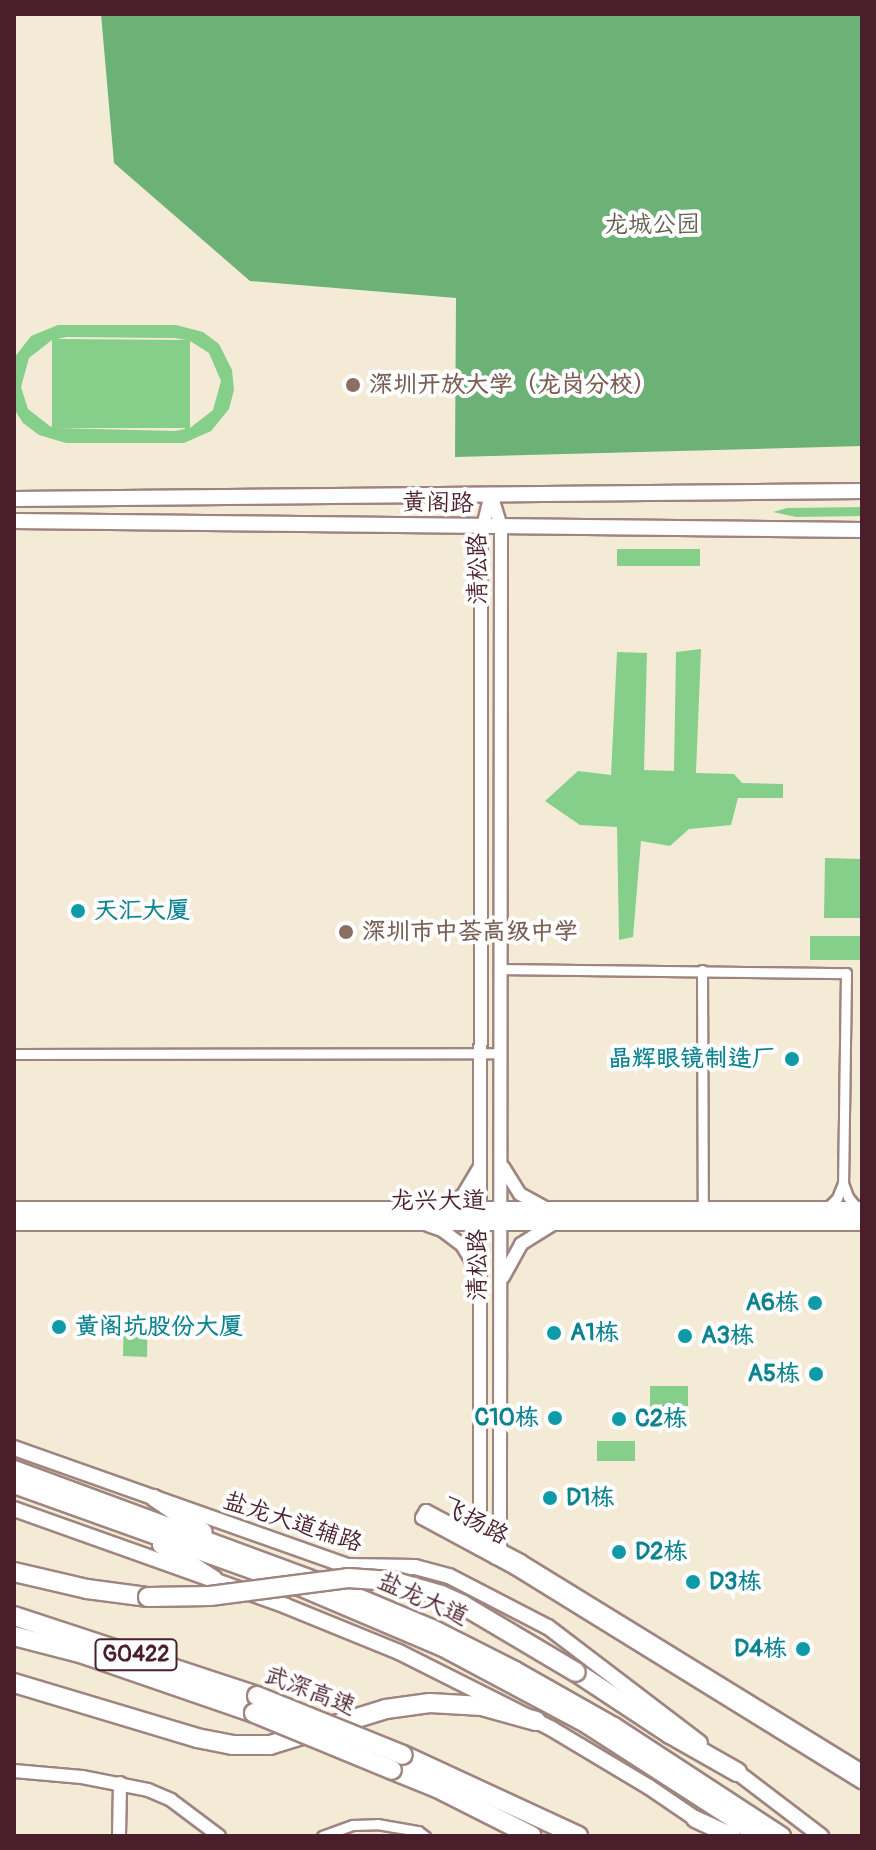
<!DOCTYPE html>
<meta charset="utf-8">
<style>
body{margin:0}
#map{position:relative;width:876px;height:1850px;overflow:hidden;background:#f4ebd6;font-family:Pangolin,"LXGW WenKai TC",sans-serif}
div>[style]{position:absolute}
.green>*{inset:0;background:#86cf8b}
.forest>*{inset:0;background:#6cb277}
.roads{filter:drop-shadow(2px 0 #9f8580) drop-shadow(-2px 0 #9f8580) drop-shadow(0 2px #9f8580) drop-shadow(0 -2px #9f8580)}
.minor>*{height:9px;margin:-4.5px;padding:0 4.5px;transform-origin:4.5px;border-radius:4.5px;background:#fff}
.tertiary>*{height:12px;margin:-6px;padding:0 6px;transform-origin:6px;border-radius:6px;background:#fff}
.secondary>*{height:14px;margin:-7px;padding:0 7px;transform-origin:7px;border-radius:7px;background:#fff}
.primary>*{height:14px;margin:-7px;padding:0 7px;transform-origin:7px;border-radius:7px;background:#fff}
.trunk>*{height:16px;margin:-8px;padding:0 8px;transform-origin:8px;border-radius:8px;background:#fff}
.motorway>*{height:18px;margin:-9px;padding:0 9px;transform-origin:9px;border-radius:9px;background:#fff}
.bridges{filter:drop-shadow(2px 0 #9f8580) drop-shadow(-2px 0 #9f8580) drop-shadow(0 2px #9f8580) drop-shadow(0 -2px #9f8580)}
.motorway-bridge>*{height:18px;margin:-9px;padding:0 9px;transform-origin:9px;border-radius:9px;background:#fff}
.dots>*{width:22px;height:22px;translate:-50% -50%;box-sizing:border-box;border:4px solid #fff;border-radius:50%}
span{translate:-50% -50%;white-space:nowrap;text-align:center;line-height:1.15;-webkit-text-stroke:8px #fff;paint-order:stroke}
.shield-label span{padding:2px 6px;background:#fff;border:2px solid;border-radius:6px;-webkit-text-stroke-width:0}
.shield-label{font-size:22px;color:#4a1f2b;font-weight:700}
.park-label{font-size:24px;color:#5f5d4d}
.education-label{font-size:24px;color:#785e54;font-weight:700}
.left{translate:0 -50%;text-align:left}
.street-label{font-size:24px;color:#4a1f2b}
.culture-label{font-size:24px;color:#0d838f;font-weight:700}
.right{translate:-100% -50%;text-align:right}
.frame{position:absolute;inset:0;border:16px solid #4a1f2b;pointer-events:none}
</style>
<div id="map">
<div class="green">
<i style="clip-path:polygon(evenodd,58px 325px,176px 325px,203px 332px,219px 344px,232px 370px,234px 390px,229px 409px,211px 431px,184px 443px,66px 443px,39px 435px,23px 423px,14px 409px,14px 358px,31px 336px,58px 325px,67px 337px,175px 338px,186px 340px,57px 339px,67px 337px,58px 325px,52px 340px,52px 426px,51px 427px,28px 409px,21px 387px,29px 358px,52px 340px,58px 325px,190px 341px,209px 353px,221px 381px,213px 410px,190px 428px,190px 341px,58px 325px,56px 428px,185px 428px,185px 429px,175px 431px,56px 428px)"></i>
<i style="clip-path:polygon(862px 507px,862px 516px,796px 517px,773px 512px,787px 508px)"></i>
<i style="clip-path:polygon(617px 549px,700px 549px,700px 566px,617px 566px)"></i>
<i style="clip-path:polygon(701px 649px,696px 773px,734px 774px,742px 783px,783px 784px,783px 798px,738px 798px,731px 825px,689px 829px,670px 846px,641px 841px,633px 937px,619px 940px,617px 827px,580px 825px,545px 801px,578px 771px,611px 775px,617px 652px,647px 653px,644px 770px,674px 771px,676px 652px)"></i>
<i style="clip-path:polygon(825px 858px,862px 859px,862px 918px,824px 918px)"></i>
<i style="clip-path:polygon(810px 936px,862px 936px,862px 960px,810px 960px)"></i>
<i style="clip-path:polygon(124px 1314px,148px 1314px,147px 1357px,123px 1356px)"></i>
<i style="clip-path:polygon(650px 1386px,688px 1386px,688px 1406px,650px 1407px)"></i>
<i style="clip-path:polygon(597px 1441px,635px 1441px,635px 1461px,597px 1461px)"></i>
</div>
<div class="forest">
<i style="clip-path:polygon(101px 14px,862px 14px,862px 446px,455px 457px,456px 298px,250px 281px,114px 163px)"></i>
</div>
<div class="roads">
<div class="minor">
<i style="left:500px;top:969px;width:346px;rotate:0.7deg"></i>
<i style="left:846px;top:973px;width:210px;rotate:90.8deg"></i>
<i style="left:843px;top:1183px;width:15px;rotate:70deg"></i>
<i style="left:848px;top:1197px;width:16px;rotate:50deg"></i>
<i style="left:702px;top:970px;width:239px;rotate:89.8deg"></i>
<i style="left:14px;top:1054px;width:486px;rotate:-0.1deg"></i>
<i style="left:826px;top:1209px;width:16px;rotate:-45deg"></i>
<i style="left:837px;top:1198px;width:16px;rotate:-68deg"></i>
<i style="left:322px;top:1836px;width:33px;rotate:-20deg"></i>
<i style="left:353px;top:1825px;width:24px;rotate:-2deg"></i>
<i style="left:377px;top:1824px;width:42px;rotate:9.7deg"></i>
<i style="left:418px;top:1831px;width:9px;rotate:36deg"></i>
</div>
<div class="tertiary">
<i style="left:491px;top:494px;width:34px;rotate:73deg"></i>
<i style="left:501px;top:526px;width:1024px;rotate:90.06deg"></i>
<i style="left:500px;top:1550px;width:9px;rotate:122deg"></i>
<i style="left:503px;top:1167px;width:32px;rotate:58deg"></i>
<i style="left:520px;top:1194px;width:29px;rotate:29deg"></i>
<i style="left:440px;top:1208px;width:26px;rotate:-29deg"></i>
<i style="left:463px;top:1195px;width:31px;rotate:-59deg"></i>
<i style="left:428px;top:1225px;width:15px;rotate:20deg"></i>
<i style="left:442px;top:1230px;width:25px;rotate:37deg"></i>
<i style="left:462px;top:1245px;width:28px;rotate:58deg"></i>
<i style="left:503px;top:1277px;width:38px;rotate:-61deg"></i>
<i style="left:521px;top:1244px;width:36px;rotate:-32deg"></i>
<i style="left:480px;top:1549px;width:1014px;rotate:-89.94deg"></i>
<i style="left:481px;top:535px;width:42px;rotate:-76.3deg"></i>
<i style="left:14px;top:1771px;width:68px;rotate:5deg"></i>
<i style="left:82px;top:1777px;width:67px;rotate:11.1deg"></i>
<i style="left:148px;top:1790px;width:25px;rotate:23deg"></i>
<i style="left:171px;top:1800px;width:60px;rotate:36.9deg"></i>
<i style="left:862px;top:1771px;width:400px;rotate:-148.4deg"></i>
<i style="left:521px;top:1561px;width:107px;rotate:-152.2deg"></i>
<i style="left:426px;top:1511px;width:8px;rotate:120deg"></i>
<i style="left:422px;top:1518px;width:106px;rotate:28.3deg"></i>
<i style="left:515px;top:1568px;width:408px;rotate:31.7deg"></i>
<i style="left:119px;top:1836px;width:53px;rotate:-88.9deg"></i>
</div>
<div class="secondary">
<i style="left:14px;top:499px;width:848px;rotate:-0.54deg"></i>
<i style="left:14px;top:521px;width:848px;rotate:0.61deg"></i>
<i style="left:14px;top:1209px;width:848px"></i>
<i style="left:14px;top:1223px;width:848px"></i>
</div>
<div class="primary">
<i style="left:14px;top:1448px;width:354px;rotate:19.5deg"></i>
<i style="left:348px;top:1566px;width:67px;rotate:0.9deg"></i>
<i style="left:415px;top:1567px;width:35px;rotate:15deg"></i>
<i style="left:449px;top:1576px;width:111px;rotate:27.3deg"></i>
<i style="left:548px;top:1627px;width:191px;rotate:37.3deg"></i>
<i style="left:14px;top:1509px;width:289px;rotate:19.6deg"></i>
<i style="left:286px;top:1606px;width:122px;rotate:22.2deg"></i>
<i style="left:399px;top:1652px;width:171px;rotate:26.7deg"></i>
<i style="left:552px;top:1729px;width:113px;rotate:30.9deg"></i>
<i style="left:649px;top:1787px;width:64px;rotate:34.2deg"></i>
<i style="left:729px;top:1766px;width:116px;rotate:37.3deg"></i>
</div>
<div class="trunk">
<i style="left:14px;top:1469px;width:352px;rotate:20.3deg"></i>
<i style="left:344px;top:1591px;width:95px;rotate:22.8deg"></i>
<i style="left:432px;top:1628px;width:93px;rotate:26.8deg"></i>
<i style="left:515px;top:1670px;width:114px;rotate:29.5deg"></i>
<i style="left:614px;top:1726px;width:201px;rotate:33.2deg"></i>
<i style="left:14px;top:1485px;width:303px;rotate:19.7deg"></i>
<i style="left:299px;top:1587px;width:156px;rotate:23deg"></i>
<i style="left:443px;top:1648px;width:163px;rotate:28.1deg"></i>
<i style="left:587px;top:1725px;width:205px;rotate:32.8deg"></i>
<i style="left:154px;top:1498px;width:60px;rotate:34.2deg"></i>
<i style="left:161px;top:1545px;width:63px;rotate:32.7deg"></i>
<i style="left:695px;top:1819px;width:41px;rotate:24.7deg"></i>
</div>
<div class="motorway">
<i style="left:14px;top:1572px;width:75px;rotate:13.1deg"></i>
<i style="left:87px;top:1589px;width:62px;rotate:7.5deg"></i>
<i style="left:14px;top:1616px;width:256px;rotate:18.2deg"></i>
<i style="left:14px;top:1636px;width:71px;rotate:14.6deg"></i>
<i style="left:83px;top:1654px;width:181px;rotate:19deg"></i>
<i style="left:576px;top:1672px;width:113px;rotate:33.4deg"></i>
<i style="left:670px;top:1734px;width:77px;rotate:29.6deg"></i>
<i style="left:14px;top:1683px;width:191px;rotate:16.7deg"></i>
<i style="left:197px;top:1738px;width:37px;rotate:11deg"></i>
<i style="left:233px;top:1745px;width:37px"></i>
<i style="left:270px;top:1745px;width:121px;rotate:-17.2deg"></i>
<i style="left:386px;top:1709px;width:44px;rotate:-7.8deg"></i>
<i style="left:430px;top:1703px;width:52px;rotate:3.3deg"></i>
<i style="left:482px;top:1706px;width:56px;rotate:15.5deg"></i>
<i style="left:403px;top:1755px;width:193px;rotate:24.8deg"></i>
<i style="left:392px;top:1770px;width:48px;rotate:21.8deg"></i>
<i style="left:437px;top:1788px;width:106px;rotate:26.8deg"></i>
</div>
</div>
<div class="bridges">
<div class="motorway-bridge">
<i style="left:148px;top:1597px;width:62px;rotate:-0.9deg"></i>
<i style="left:210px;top:1596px;width:139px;rotate:-7.4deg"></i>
<i style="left:348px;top:1578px;width:44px;rotate:3.9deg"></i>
<i style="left:392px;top:1581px;width:51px;rotate:15.9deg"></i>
<i style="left:441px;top:1595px;width:24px;rotate:24deg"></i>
<i style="left:463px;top:1605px;width:131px;rotate:30.7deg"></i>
<i style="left:257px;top:1696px;width:157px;rotate:22deg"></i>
<i style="left:254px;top:1713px;width:149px;rotate:22.4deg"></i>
</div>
</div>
<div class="dots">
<i style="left:353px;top:385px;background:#8d6e63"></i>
<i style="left:78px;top:911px;background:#0f9aa8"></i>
<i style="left:346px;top:932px;background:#8d6e63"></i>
<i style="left:792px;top:1059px;background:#0f9aa8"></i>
<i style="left:815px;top:1303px;background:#0f9aa8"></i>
<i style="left:59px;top:1327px;background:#0f9aa8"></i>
<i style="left:554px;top:1333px;background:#0f9aa8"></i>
<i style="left:685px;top:1336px;background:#0f9aa8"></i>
<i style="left:816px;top:1374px;background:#0f9aa8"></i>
<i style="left:555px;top:1418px;background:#0f9aa8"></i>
<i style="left:619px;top:1419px;background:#0f9aa8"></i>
<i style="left:550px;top:1498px;background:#0f9aa8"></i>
<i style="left:619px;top:1552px;background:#0f9aa8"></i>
<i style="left:693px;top:1582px;background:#0f9aa8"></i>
<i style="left:803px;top:1649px;background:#0f9aa8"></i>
</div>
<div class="shield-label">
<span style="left:136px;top:1655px">G0422</span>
</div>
<div class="park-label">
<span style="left:652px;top:225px">龙城公园</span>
</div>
<div class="education-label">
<span class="left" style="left:369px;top:385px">深圳开放大学（龙岗分校）</span>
<span class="left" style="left:362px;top:932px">深圳市中荟高级中学</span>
</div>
<div class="street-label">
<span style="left:438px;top:503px;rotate:1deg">黄阁路</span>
<span style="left:478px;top:569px;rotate:-91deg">清松路</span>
<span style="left:438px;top:1201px">龙兴大道</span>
<span style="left:478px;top:1265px;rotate:-90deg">清松路</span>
<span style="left:475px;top:1521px;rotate:29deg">飞扬路</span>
<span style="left:293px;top:1522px;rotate:18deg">盐龙大道辅路</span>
<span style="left:423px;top:1599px;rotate:24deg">盐龙大道</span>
<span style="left:310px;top:1691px;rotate:21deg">武深高速</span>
</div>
<div class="culture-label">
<span class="left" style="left:94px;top:911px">天汇大厦</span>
<span class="right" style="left:776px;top:1059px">晶辉眼镜制造厂</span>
<span class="right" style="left:799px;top:1303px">A6栋</span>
<span class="left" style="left:75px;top:1327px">黄阁坑股份大厦</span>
<span class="left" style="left:570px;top:1333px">A1栋</span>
<span class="left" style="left:701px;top:1336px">A3栋</span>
<span class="right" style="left:800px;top:1374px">A5栋</span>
<span class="right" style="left:539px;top:1418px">C10栋</span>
<span class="left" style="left:635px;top:1419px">C2栋</span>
<span class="left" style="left:566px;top:1498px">D1栋</span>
<span class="left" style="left:635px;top:1552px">D2栋</span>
<span class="left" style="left:709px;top:1582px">D3栋</span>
<span class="right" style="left:787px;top:1649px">D4栋</span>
</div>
<div class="frame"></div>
</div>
